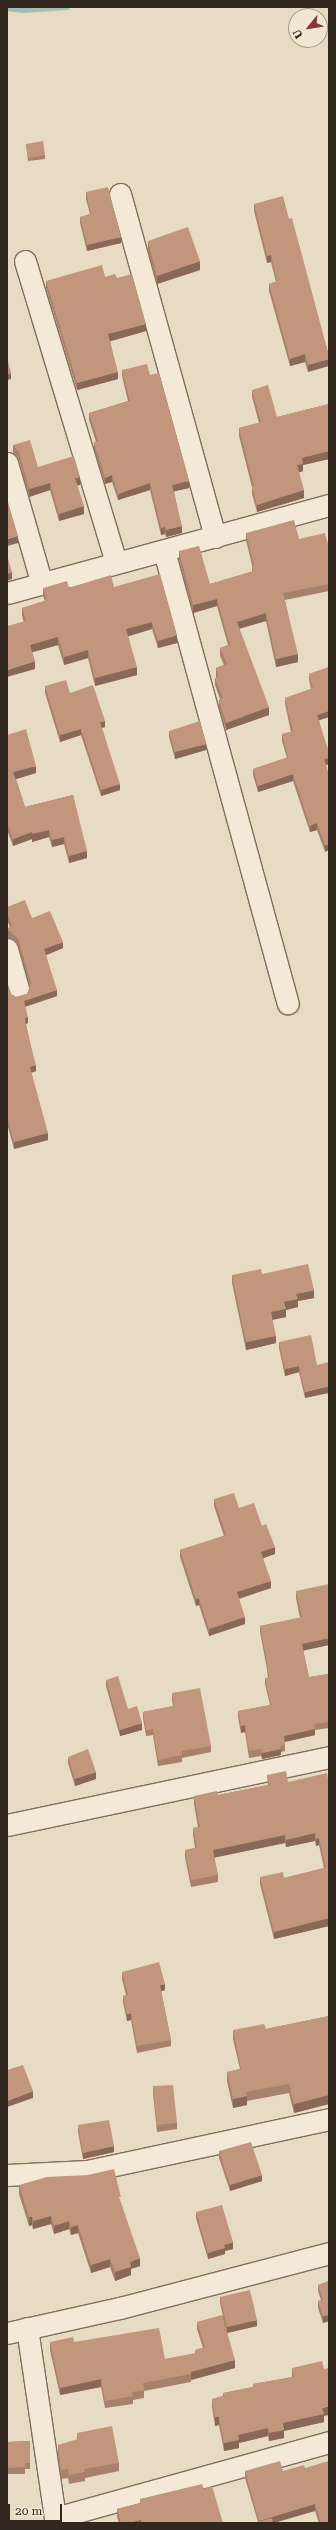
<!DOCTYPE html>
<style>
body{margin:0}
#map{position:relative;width:336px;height:2530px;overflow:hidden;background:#e8dbc3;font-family:"Roboto Serif",serif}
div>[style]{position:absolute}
.stream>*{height:5.5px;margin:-2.75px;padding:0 2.75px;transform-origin:2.75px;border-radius:2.75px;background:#a5bcb4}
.roads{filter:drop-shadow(1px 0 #816d5c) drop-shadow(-1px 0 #816d5c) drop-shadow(0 1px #816d5c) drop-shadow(0 -1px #816d5c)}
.minor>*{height:21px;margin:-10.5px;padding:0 10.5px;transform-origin:10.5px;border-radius:10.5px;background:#f4e9d6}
.wall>*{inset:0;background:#a7816c}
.shaded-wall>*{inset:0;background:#886958}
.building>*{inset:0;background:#c2967d}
span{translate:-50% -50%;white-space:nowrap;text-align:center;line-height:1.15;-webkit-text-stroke:4px #f1e6d2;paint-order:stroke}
.frame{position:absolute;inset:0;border:8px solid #32271f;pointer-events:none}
.north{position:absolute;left:288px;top:8px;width:40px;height:40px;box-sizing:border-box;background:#f1e6d2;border:1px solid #a59a8a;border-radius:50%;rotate:240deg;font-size:11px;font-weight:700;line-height:16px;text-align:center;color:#32271f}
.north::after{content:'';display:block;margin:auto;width:14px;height:18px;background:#893339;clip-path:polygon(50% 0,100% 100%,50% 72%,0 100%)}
.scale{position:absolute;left:8px;top:2504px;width:54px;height:18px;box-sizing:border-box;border:2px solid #32271f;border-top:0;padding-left:5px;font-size:12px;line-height:14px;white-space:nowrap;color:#32271f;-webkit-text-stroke:3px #f1e6d2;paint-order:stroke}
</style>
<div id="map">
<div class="stream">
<i style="left:7px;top:8px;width:16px;rotate:7deg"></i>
<i style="left:23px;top:10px;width:44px;rotate:-3.9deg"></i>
</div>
<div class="roads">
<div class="minor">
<i style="left:120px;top:194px;width:356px;rotate:74.5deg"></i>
<i style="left:25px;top:261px;width:315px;rotate:73.2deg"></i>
<i style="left:7px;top:463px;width:126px;rotate:73.9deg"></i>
<i style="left:164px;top:551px;width:469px;rotate:74.7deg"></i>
<i style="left:7px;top:593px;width:334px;rotate:-15.3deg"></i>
<i style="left:7px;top:949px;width:45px;rotate:74.4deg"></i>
<i style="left:7px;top:1825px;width:329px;rotate:-11.9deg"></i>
<i style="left:7px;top:2175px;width:80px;rotate:-2.9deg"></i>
<i style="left:87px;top:2171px;width:248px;rotate:-12.1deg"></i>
<i style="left:27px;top:2328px;width:192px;rotate:81.6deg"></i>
<i style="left:55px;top:2518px;width:284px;rotate:-15.5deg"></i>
<i style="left:7px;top:2333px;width:116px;rotate:-12.5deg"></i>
<i style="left:120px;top:2308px;width:216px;rotate:-14.7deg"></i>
</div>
</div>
<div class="wall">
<i style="clip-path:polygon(26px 144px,45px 155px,45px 159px,28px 161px)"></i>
<i style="clip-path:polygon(86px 192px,121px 243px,87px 251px,80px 223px,80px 217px,90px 214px,86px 199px)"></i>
<i style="clip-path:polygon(254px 204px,289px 219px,329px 356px,308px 372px,305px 362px,290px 366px,269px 291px,269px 284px,276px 282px,271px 262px,267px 263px,254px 211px)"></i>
<i style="clip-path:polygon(148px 241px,200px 270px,157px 284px,148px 250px)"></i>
<i style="clip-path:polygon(105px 277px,117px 278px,146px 331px,110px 341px,118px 379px,77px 390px,46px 288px,46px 281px)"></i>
<i style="clip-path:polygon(122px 370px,150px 375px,189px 488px,174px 491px,182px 533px,166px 537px,165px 534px,161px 535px,150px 490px,118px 500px,112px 482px,105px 484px,94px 449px,94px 442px,96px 442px,89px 420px,89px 413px,128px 401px,122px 376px)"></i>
<i style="clip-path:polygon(252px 390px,277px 417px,329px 404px,329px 459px,303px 465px,303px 471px,299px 472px,304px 498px,257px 512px,252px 494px,252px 487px,239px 436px,239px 428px,259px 423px,252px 397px)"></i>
<i style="clip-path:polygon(13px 445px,38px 467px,80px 485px,77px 485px,84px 514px,59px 521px,50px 490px,29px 497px,19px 460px,13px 453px)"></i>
<i style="clip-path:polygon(246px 533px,299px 539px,329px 548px,329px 591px,285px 600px,298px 662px,276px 667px,266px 621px,239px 629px,269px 715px,226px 730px,219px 707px,219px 700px,220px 699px,215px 685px,215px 678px,216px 678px,216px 668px,224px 665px,220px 656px,220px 648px,228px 645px,217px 606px,193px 613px,179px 559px,179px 551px,210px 584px,252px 572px,252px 565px,246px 540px)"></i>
<i style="clip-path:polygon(114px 587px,177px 643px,158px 648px,152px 629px,128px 636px,137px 675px,95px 686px,88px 658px,64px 665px,58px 645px,32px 652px,35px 669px,22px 615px,22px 608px,45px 601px,43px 596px,43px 588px)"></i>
<i style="clip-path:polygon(329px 667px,329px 717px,319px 720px,329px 764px,326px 765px,325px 852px,317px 830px,310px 832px,293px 781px,258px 792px,253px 775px,253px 769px,287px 758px,282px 741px,282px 734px,291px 732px,285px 704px,285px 698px,311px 689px,309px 680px,309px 674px)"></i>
<i style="clip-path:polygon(45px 686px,70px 693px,105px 727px,102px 728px,120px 790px,101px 796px,81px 735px,60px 742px,45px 693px)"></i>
<i style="clip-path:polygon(169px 731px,206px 750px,175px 759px,169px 737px)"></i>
<i style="clip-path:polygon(7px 735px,36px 773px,16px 779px,25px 807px,73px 795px,87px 858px,69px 863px,64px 844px,52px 847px,49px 837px,32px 842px,32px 839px,13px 846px,7px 830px)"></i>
<i style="clip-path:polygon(7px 907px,32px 918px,63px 948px,46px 955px,57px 996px,25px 1007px,28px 1023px,26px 1024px,36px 1071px,31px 1073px,48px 1140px,14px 1149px,7px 1123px,7px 982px,11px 994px,16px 997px,27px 994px,30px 986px,18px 945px,10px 938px,7px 938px,7px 929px,10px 927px,7px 920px)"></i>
<i style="clip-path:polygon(262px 1274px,314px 1298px,298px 1301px,298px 1307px,286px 1310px,286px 1317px,272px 1320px,276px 1343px,246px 1350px,232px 1283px,232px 1275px)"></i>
<i style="clip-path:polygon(279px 1342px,317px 1365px,305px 1398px,299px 1372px,285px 1376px,279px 1348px)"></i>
<i style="clip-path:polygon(214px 1499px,239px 1508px,262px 1526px,275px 1554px,263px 1558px,271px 1588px,239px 1599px,245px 1624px,209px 1636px,199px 1605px,196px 1606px,180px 1557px,180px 1550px,224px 1536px,214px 1506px)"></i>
<i style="clip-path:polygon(296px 1591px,329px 1645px,303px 1650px,309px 1677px,329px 1674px,329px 1728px,315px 1730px,315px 1735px,285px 1742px,285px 1751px,281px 1752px,281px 1755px,262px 1759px,261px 1756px,249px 1758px,245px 1732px,241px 1733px,238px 1717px,238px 1711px,270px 1705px,265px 1684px,265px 1678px,268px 1678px,267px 1669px,260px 1632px,260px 1626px,300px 1618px,296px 1598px)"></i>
<i style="clip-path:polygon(106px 1680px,128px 1709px,142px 1730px,120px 1736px,106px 1686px)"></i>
<i style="clip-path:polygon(172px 1693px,211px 1746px,211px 1752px,182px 1758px,182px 1762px,158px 1766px,153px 1735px,146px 1736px,143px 1718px,143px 1712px,173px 1706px,172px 1700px)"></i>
<i style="clip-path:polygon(68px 1757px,96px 1779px,75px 1786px,68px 1763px)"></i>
<i style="clip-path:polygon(267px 1775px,288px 1782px,329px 1784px,329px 1926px,274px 1939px,260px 1884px,260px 1877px,284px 1878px,324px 1868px,319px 1845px,316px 1846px,315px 1841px,286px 1847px,285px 1843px,214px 1857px,218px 1875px,218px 1882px,191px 1887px,185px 1857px,185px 1850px,195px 1848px,193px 1835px,193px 1828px,198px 1827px,194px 1804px,194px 1796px,218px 1795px,268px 1785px)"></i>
<i style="clip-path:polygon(122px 1972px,165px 1990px,161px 1991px,171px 2040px,171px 2046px,137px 2053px,131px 2020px,127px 2021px,123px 2002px,123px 1996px,126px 1995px,122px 1979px)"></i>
<i style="clip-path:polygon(329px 2016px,329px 2104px,294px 2113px,289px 2093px,247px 2101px,247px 2105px,233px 2108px,227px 2081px,227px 2072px,240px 2069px,233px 2039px,233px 2030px,266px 2029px)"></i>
<i style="clip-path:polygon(153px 2086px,177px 2123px,177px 2129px,157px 2132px,153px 2093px)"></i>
<i style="clip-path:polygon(78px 2125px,114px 2152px,83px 2159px,78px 2132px)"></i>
<i style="clip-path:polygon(219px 2151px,262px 2181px,230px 2191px,219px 2158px)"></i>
<i style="clip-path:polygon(19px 2185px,121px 2203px,140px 2266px,131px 2269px,131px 2275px,115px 2281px,110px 2267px,91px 2273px,78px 2233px,71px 2235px,69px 2229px,54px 2234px,51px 2224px,33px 2229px,32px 2225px,29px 2226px,19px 2194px)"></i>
<i style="clip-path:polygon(196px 2212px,233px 2249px,225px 2251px,225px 2254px,208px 2259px,196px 2218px)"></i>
<i style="clip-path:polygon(329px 2281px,329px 2322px,329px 2321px,323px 2323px,318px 2308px,318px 2301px,321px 2300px,318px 2291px,318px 2285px)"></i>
<i style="clip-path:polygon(220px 2297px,257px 2326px,227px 2333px,235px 2368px,191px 2380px,191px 2382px,144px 2391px,144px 2398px,133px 2400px,133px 2404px,105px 2408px,101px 2387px,60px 2395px,50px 2350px,50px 2342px,74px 2342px,165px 2359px,195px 2354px,195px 2350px,203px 2348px,197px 2329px,197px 2322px,223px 2316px,220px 2303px)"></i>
<i style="clip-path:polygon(292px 2368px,324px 2416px,324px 2422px,284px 2431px,284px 2438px,269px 2441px,268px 2436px,239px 2443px,239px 2448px,224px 2451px,219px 2425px,215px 2426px,212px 2407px,212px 2399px,223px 2396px,223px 2393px,253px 2387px,253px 2384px,292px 2377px)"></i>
<i style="clip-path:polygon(77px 2433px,119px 2463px,119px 2471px,85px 2478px,85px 2481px,69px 2484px,68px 2478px,61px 2479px,58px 2454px,58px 2445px,77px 2440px)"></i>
<i style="clip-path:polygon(30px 2441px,30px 2469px,25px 2469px,25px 2474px,7px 2474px,7px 2442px)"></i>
<i style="clip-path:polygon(305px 2468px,329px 2523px,319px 2523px,315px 2511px,258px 2522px,245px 2478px,245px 2471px,283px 2471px)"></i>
<i style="clip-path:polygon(204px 2489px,223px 2523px,119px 2523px,117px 2517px,117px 2509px,140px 2503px,140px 2499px)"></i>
</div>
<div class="shaded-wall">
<i style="clip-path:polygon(121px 237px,121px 243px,87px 251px,87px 245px)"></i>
<i style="clip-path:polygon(271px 255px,271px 262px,267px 263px,267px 256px)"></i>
<i style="clip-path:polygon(200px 261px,200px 270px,157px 284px,157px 276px)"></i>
<i style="clip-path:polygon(146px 324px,146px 331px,108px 342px,108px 334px)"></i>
<i style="clip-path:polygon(305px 354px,305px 362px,290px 366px,290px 359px)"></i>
<i style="clip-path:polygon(329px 359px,329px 366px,308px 372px,308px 365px)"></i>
<i style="clip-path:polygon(118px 372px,118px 379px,77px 390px,77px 383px)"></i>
<i style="clip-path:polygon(11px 373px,11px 379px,7px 380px,7px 374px)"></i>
<i style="clip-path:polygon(329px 451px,329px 459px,303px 465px,303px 471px,297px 473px,297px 465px,302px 458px)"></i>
<i style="clip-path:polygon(112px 475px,112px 482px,105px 484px,105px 478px)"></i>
<i style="clip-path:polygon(80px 477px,80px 485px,75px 486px,75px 478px)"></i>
<i style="clip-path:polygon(189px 481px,189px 488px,172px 492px,172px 485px)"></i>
<i style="clip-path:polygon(50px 483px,50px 490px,29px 497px,29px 489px)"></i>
<i style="clip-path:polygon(150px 483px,150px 490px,118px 500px,118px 494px)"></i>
<i style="clip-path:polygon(304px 490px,304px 498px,257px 512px,257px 505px)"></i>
<i style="clip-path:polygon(84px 506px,84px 514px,59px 521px,59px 514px)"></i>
<i style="clip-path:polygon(182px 526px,182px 533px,166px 537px,166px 530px)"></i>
<i style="clip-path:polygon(165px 527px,165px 534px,161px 535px,161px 528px)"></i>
<i style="clip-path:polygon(18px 536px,18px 543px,7px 546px,7px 539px)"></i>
<i style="clip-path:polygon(12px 572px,12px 579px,7px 581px,7px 574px)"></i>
<i style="clip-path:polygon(217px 599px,217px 606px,193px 613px,193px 605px)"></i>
<i style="clip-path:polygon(266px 613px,266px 621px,237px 629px,237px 622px)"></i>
<i style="clip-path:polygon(152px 622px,152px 629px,126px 637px,126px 629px)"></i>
<i style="clip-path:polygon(177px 635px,177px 643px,158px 648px,158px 641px)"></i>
<i style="clip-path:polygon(58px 637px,58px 645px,30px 653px,30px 645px)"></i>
<i style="clip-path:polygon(88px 650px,88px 658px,64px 665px,64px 657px)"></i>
<i style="clip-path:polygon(298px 654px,298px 662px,276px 667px,276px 659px)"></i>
<i style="clip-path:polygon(35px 661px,35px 669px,7px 677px,7px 670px)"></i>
<i style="clip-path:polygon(137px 667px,137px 675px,95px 686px,95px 678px)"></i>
<i style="clip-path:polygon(269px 707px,269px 715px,226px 730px,226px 723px)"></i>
<i style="clip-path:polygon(329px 711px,329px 717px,317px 721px,317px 715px)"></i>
<i style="clip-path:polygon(105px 721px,105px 727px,100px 728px,100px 722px)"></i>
<i style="clip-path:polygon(81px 729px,81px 735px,60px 742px,60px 735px)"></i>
<i style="clip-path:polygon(206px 744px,206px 750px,175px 759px,175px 752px)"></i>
<i style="clip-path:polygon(329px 758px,329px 764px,324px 766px,324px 759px)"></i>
<i style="clip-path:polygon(36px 766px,36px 773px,13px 780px,13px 772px)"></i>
<i style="clip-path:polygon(293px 774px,293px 781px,258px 792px,258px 786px)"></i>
<i style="clip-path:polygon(120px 784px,120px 790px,101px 796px,101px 790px)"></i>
<i style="clip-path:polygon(329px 787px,329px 793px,327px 788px)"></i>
<i style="clip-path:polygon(317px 823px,317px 830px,310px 832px,310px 826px)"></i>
<i style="clip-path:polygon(49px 830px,49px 837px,32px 842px,32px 834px)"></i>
<i style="clip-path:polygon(32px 832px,32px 839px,13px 846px,13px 839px)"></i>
<i style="clip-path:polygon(64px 837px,64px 844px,52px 847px,52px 840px)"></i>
<i style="clip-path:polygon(329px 844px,329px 850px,325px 852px,325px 845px)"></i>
<i style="clip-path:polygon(87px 851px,87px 858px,69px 863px,69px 856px)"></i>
<i style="clip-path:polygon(63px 942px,63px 948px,44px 956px,44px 949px)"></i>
<i style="clip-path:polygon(57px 990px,57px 996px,24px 1007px,24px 1001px)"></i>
<i style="clip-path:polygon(28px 1017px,28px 1023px,25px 1024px,25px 1018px)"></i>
<i style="clip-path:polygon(36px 1065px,36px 1071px,30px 1073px,30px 1067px)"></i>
<i style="clip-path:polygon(48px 1133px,48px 1140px,14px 1149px,14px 1142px)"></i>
<i style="clip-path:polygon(314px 1290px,314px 1298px,298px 1301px,298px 1307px,286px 1310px,286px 1317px,271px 1320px,271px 1312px,284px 1302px,296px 1294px)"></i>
<i style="clip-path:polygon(276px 1336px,276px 1343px,246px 1350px,246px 1342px)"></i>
<i style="clip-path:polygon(299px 1366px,299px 1372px,285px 1376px,285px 1369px)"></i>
<i style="clip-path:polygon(329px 1386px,329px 1393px,305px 1398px,305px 1392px)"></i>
<i style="clip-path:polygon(275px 1547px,275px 1554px,261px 1559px,261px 1552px)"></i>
<i style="clip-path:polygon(271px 1581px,271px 1588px,237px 1599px,237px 1592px)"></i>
<i style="clip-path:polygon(199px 1598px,199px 1605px,196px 1606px,196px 1599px)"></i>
<i style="clip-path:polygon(245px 1617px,245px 1624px,209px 1636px,209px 1629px)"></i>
<i style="clip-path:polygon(329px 1638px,329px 1645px,302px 1651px,302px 1644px)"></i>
<i style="clip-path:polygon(142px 1723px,142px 1730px,120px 1736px,120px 1730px)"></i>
<i style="clip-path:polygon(245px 1725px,245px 1732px,241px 1733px,241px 1726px)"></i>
<i style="clip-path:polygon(315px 1729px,315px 1735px,284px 1742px,284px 1736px)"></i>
<i style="clip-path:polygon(281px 1749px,281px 1755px,262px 1759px,262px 1753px)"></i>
<i style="clip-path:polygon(96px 1772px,96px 1779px,75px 1786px,75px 1779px)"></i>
<i style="clip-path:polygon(315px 1833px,315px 1841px,286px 1847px,286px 1840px)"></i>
<i style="clip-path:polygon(285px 1835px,285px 1843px,213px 1858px,213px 1850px)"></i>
<i style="clip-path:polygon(319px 1838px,319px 1845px,316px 1846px,316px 1839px)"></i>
<i style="clip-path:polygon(329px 1918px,329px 1926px,274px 1939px,274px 1932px)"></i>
<i style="clip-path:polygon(165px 1984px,165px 1990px,160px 1992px,160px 1985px)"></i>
<i style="clip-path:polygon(127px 2014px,131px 2014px,131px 2020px,127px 2021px)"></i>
<i style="clip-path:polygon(33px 2091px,33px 2098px,7px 2107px,7px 2101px)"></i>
<i style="clip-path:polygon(329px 2095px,329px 2104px,294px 2113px,294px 2104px)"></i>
<i style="clip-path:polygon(247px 2096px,247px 2105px,233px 2108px,233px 2099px)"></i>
<i style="clip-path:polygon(114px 2146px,114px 2152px,83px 2159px,83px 2153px)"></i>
<i style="clip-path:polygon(262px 2175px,262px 2181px,230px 2191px,230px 2185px)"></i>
<i style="clip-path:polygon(51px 2216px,51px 2224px,33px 2229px,33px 2221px)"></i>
<i style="clip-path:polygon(29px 2217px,32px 2217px,32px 2225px,29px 2226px)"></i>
<i style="clip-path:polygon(69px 2221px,69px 2229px,54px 2234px,54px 2226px)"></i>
<i style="clip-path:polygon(78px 2225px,78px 2233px,71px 2235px,71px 2227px)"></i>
<i style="clip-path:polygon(233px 2242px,233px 2249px,225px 2251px,225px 2254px,208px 2259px,208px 2253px,224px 2245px)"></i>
<i style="clip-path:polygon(140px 2258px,140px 2266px,131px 2269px,131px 2275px,115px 2281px,115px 2272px,130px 2262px)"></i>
<i style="clip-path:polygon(110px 2259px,110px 2267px,91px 2273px,91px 2265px)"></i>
<i style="clip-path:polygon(329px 2315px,329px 2321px,323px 2323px,323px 2316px)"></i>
<i style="clip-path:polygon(257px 2320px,257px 2326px,227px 2333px,227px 2327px)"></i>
<i style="clip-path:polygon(235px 2360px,235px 2368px,191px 2380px,191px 2372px)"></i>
<i style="clip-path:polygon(101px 2379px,101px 2387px,60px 2395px,60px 2388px)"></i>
<i style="clip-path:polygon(329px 2406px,329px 2415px,324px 2416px,324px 2422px,284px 2431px,284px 2438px,269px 2441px,269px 2433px,283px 2423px,322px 2408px)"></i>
<i style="clip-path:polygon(215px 2417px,219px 2417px,219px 2425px,215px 2426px)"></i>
<i style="clip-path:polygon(268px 2428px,268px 2436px,239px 2443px,239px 2448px,224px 2451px,224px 2443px,238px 2435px)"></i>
<i style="clip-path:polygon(315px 2504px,315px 2511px,274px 2523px,259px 2523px,259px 2521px)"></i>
<i style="clip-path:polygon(141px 2520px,141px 2523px,128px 2523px)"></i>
</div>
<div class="building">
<i style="clip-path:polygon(43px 141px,45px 155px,28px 158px,26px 144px)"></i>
<i style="clip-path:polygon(108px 187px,121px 237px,87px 245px,80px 217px,91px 214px,86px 192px)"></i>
<i style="clip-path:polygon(283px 196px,289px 219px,292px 218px,329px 356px,329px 359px,308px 365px,305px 354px,290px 359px,269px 284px,277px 281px,271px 255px,267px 256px,254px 204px)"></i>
<i style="clip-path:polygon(188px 227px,200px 261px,157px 276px,148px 241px)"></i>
<i style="clip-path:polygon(102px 265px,105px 277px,115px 274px,117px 278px,132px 274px,146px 324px,108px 334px,118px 372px,77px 383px,46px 281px)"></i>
<i style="clip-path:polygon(7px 358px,11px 373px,7px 374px)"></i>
<i style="clip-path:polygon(147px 364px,150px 375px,159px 373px,189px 481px,172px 485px,182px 526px,166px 530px,165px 527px,161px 528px,150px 483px,118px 494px,112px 475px,105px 478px,94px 442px,98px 441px,89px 413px,130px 401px,122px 370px)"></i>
<i style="clip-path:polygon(268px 385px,277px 417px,329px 404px,329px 451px,302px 458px,303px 464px,297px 465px,304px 490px,257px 505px,252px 487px,254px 486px,239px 428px,261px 422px,252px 390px)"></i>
<i style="clip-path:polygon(30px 440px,38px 467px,74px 456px,80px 477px,75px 478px,84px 506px,59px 514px,50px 483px,29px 489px,19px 452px,13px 445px)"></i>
<i style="clip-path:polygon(7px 499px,18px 536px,7px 539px)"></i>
<i style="clip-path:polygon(294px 520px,299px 539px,325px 533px,329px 548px,329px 584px,283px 593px,298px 654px,276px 659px,266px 613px,237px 622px,269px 707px,226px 723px,219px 700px,223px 698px,215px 678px,219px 677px,216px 668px,227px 664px,220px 648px,230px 645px,217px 599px,193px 605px,179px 551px,199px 546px,210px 584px,253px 571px,252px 565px,254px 565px,246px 533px)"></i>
<i style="clip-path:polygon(7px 555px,12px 572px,7px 574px)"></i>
<i style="clip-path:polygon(160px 574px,177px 635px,158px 641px,152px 622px,126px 629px,137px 667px,95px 678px,88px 650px,64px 657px,58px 637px,30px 645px,35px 661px,7px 670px,7px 626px,26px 621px,22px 608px,47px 600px,43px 588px,67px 581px,69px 588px,111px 575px,114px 587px)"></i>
<i style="clip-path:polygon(329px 667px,329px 711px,317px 715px,329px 752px,329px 758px,324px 759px,329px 774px,329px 787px,327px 788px,329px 794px,329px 844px,325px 845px,317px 823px,310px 826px,293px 774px,258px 786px,253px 769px,288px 757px,282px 734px,293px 731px,285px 698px,313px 688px,309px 674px)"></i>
<i style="clip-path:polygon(66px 680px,70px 693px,93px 685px,105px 721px,100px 722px,120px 784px,101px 790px,81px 729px,60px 735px,45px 686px)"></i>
<i style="clip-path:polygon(200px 721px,206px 744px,175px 752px,169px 731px)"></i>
<i style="clip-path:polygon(26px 729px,36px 766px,13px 772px,25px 807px,73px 795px,87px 851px,69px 856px,64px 837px,52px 840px,49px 830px,32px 834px,32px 832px,13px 839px,7px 822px,7px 735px)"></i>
<i style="clip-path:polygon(25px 900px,32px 918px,50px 911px,63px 942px,44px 949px,57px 990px,24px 1001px,28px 1017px,25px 1018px,26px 1026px,36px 1065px,30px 1067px,48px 1133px,14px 1142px,7px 1117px,7px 982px,11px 994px,16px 997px,27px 994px,31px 983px,18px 939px,10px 931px,7px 931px,7px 929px,12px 926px,7px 913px,7px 907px)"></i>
<i style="clip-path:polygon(308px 1264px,314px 1290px,296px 1294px,298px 1299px,284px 1302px,286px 1309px,271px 1312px,276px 1336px,246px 1342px,232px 1275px,261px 1269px,262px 1274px)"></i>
<i style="clip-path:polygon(311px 1335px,317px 1365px,329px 1362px,329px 1386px,305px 1392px,299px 1366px,285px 1369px,279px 1342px)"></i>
<i style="clip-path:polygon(234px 1493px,239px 1508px,254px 1503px,262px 1526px,266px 1524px,275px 1547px,261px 1552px,271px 1581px,237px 1592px,245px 1617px,209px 1629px,199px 1598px,196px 1599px,180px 1550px,226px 1535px,214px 1499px)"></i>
<i style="clip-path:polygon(329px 1584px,329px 1638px,302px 1644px,309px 1677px,329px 1674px,329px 1722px,314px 1724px,315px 1729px,284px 1736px,285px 1745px,280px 1746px,281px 1749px,262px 1753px,261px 1749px,249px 1751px,245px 1725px,241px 1726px,238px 1711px,271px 1705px,265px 1678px,269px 1677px,267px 1662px,260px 1626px,302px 1617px,296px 1591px)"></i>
<i style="clip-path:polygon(118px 1676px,128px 1709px,137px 1706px,142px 1723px,120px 1730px,106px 1680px)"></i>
<i style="clip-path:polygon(200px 1688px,211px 1746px,182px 1751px,182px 1755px,158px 1760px,153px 1729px,146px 1730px,143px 1712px,174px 1706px,172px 1693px)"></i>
<i style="clip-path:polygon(88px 1749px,96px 1772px,75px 1779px,68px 1757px)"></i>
<i style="clip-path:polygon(286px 1771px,288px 1782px,327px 1773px,329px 1784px,329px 1918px,274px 1932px,260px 1877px,283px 1872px,284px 1878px,326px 1868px,319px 1838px,316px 1839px,315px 1833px,286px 1840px,285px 1835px,213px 1850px,218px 1875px,191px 1880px,185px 1850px,197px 1848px,193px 1828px,200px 1827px,194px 1796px,217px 1791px,218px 1795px,269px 1785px,267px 1775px)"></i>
<i style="clip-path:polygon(159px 1962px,165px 1984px,160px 1985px,171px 2040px,137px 2046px,131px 2014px,127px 2014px,123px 1996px,128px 1995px,122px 1972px)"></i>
<i style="clip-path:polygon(329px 2016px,329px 2095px,294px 2104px,289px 2084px,246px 2092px,247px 2096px,233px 2099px,227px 2072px,241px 2069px,233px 2030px,264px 2024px,266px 2029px)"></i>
<i style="clip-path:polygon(23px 2065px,33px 2091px,7px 2101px,7px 2070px)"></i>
<i style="clip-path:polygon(173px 2085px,177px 2123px,157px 2125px,153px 2086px)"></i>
<i style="clip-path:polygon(109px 2120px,114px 2146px,83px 2153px,78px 2125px)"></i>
<i style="clip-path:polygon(251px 2142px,262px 2175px,230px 2185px,219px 2151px)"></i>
<i style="clip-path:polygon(114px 2169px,121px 2197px,119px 2197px,140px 2258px,130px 2262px,131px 2267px,115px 2272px,110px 2259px,91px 2265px,78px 2225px,71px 2227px,69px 2221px,54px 2226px,51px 2216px,33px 2221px,32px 2217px,29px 2217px,19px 2185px,47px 2177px,88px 2175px)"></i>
<i style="clip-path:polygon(222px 2205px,233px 2242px,224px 2245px,225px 2248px,208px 2253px,196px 2212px)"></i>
<i style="clip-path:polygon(329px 2281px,329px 2316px,329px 2315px,323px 2316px,318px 2301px,323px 2300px,318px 2285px)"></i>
<i style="clip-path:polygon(250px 2290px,257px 2320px,227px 2327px,220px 2297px)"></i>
<i style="clip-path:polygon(222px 2315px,235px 2360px,191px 2372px,191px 2374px,143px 2383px,144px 2390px,132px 2392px,133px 2396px,105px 2401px,101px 2379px,60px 2388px,50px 2342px,73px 2337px,74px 2342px,159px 2328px,165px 2359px,196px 2353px,195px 2350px,205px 2347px,197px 2322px)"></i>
<i style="clip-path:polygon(322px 2361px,324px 2369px,329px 2368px,329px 2406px,322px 2408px,324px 2414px,283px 2423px,284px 2430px,269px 2433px,268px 2428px,238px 2435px,239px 2440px,224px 2443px,219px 2417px,215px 2417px,212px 2399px,224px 2396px,223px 2393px,253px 2387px,253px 2384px,294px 2377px,292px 2368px)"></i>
<i style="clip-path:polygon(112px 2426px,119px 2463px,84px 2469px,85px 2472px,69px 2475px,68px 2469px,61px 2470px,58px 2445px,78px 2439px,77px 2433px)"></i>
<i style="clip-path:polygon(30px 2441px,30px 2463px,25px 2463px,25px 2467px,7px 2468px,7px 2442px)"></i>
<i style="clip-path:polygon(280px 2461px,283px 2471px,304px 2465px,305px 2468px,329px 2461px,329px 2523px,321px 2523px,315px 2504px,259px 2521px,245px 2471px)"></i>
<i style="clip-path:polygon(202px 2484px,204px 2489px,212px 2486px,223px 2523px,142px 2523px,141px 2520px,128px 2523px,121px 2523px,117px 2509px,141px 2503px,140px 2499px)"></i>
<i style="clip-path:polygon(272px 2518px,273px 2523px,253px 2523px)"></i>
</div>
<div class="frame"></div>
<div class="north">U</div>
<div class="scale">20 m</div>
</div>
